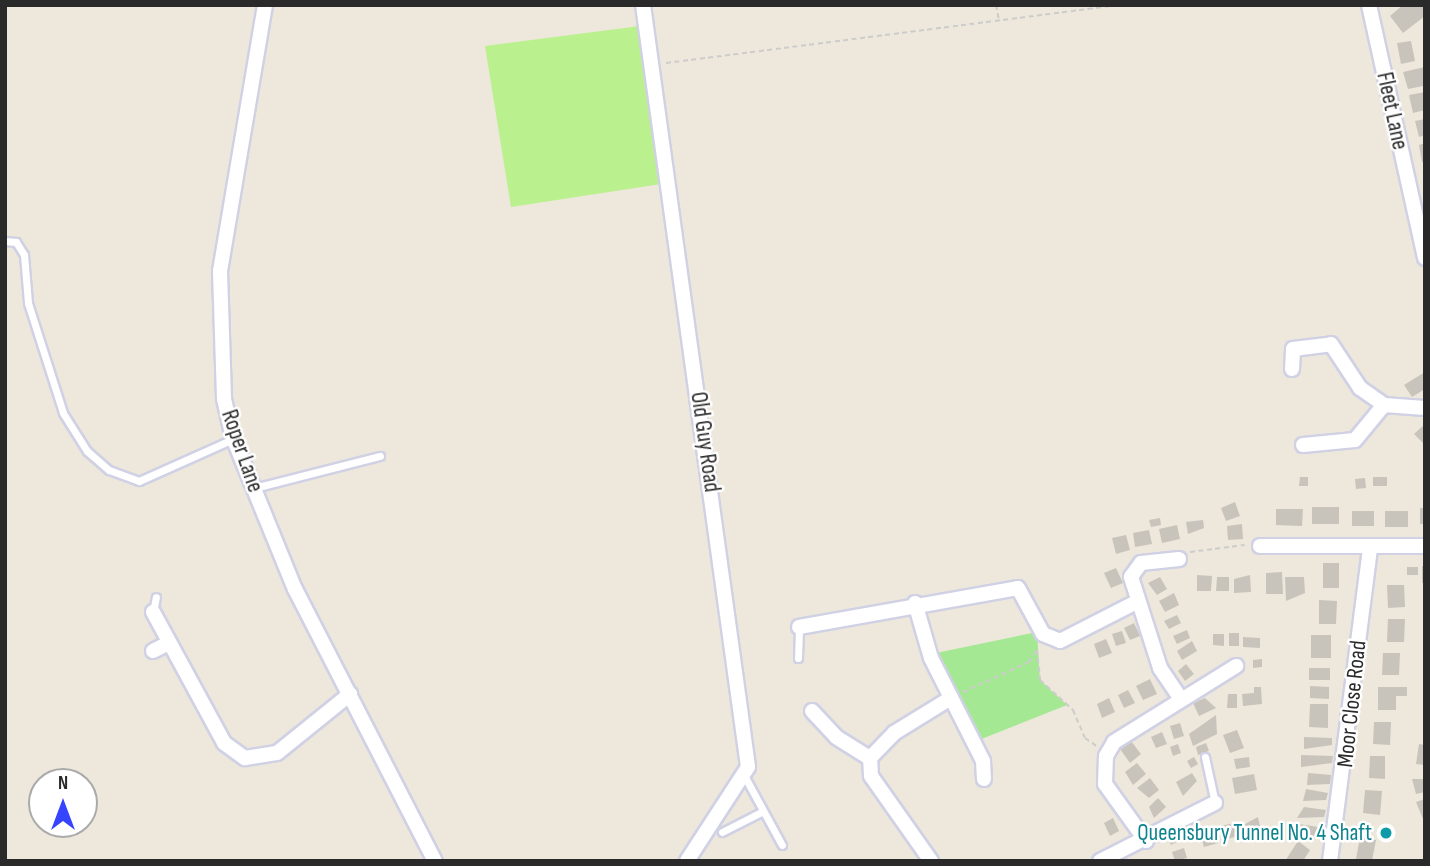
<!DOCTYPE html>
<style>
body{margin:0}
#map{position:relative;width:1430px;height:866px;overflow:hidden;background:#ede8db;font-family:"Sofia Sans Condensed",sans-serif}
div>[style]{position:absolute}
.green>*{inset:0;background:#a5e893}
.pitch>*{inset:0;background:#baf08e}
.building>*{inset:0;background:#c9c4bb}
.path>*{height:2px;margin-top:-1px;transform-origin:0;background:repeating-linear-gradient(90deg,#ccc 0 5px,transparent 0 8.5px)}
.roads{filter:drop-shadow(2px 0 #d0d1e4) drop-shadow(-2px 0 #d0d1e4) drop-shadow(0 2px #d0d1e4) drop-shadow(0 -2px #d0d1e4)}
.service>*{height:7px;margin:-3.5px;padding:0 3.5px;transform-origin:3.5px;border-radius:3.5px;background:#fff}
.minor>*{height:14px;margin:-7px;padding:0 7px;transform-origin:7px;border-radius:7px;background:#fff}
.dots>*{width:19px;height:19px;translate:-50% -50%;box-sizing:border-box;border:4px solid #fff;border-radius:50%}
span{translate:-50% -50%;white-space:nowrap;text-align:center;line-height:1.15;-webkit-text-stroke:5px #fff;paint-order:stroke}
.street-label{font-size:23px;color:#2a2a2a}
.culture-label{font-size:23px;color:#0d838f}
.right{translate:-100% -50%;text-align:right}
.frame{position:absolute;inset:0;border:7px solid #2a2a2a;pointer-events:none}
.north{position:absolute;left:28px;top:768px;width:70px;height:70px;box-sizing:border-box;background:#fff;border:2px solid #aaa;border-radius:50%;rotate:0deg;font-size:19px;font-weight:700;line-height:28px;text-align:center;color:#2a2a2a}
.north::after{content:'';display:block;margin:auto;width:24px;height:32px;background:#3643ff;clip-path:polygon(50% 0,100% 100%,50% 72%,0 100%)}
</style>
<div id="map">
<div class="green">
<i style="clip-path:polygon(1037px 632px,1040px 680px,1067px 705px,979px 740px,936px 653px)"></i>
</div>
<div class="pitch">
<i style="clip-path:polygon(640px 26px,661px 184px,511px 207px,485px 46px)"></i>
</div>
<div class="building">
<i style="clip-path:polygon(1403px 5px,1425px 5px,1425px 16px,1403px 33px,1390px 16px)"></i>
<i style="clip-path:polygon(1411px 41px,1415px 61px,1401px 64px,1397px 43px)"></i>
<i style="clip-path:polygon(1425px 67px,1423px 86px,1408px 89px,1403px 72px)"></i>
<i style="clip-path:polygon(1425px 92px,1425px 110px,1413px 113px,1409px 95px)"></i>
<i style="clip-path:polygon(1425px 119px,1425px 135px,1419px 137px,1415px 121px)"></i>
<i style="clip-path:polygon(1425px 143px,1425px 162px,1422px 162px,1419px 145px)"></i>
<i style="clip-path:polygon(1425px 372px,1425px 389px,1412px 397px,1404px 385px)"></i>
<i style="clip-path:polygon(1425px 424px,1425px 445px,1414px 434px)"></i>
<i style="clip-path:polygon(1300px 477px,1308px 477px,1308px 486px,1299px 486px)"></i>
<i style="clip-path:polygon(1373px 477px,1387px 477px,1387px 486px,1373px 486px)"></i>
<i style="clip-path:polygon(1365px 478px,1366px 488px,1356px 489px,1355px 479px)"></i>
<i style="clip-path:polygon(1235px 502px,1240px 516px,1226px 521px,1221px 508px)"></i>
<i style="clip-path:polygon(1312px 507px,1339px 507px,1339px 524px,1312px 524px)"></i>
<i style="clip-path:polygon(1420px 508px,1425px 508px,1425px 524px,1420px 524px)"></i>
<i style="clip-path:polygon(1276px 509px,1303px 509px,1302px 526px,1276px 525px)"></i>
<i style="clip-path:polygon(1352px 511px,1374px 511px,1374px 526px,1352px 526px)"></i>
<i style="clip-path:polygon(1385px 511px,1408px 511px,1408px 527px,1385px 527px)"></i>
<i style="clip-path:polygon(1160px 518px,1161px 525px,1151px 527px,1149px 520px)"></i>
<i style="clip-path:polygon(1203px 520px,1204px 528px,1188px 534px,1186px 522px)"></i>
<i style="clip-path:polygon(1242px 524px,1243px 539px,1228px 540px,1227px 526px)"></i>
<i style="clip-path:polygon(1177px 525px,1180px 539px,1162px 543px,1159px 529px)"></i>
<i style="clip-path:polygon(1149px 530px,1152px 544px,1135px 547px,1133px 533px)"></i>
<i style="clip-path:polygon(1126px 535px,1130px 550px,1116px 554px,1112px 538px)"></i>
<i style="clip-path:polygon(1323px 563px,1339px 563px,1339px 588px,1323px 588px)"></i>
<i style="clip-path:polygon(1422px 566px,1425px 566px,1425px 583px,1422px 583px)"></i>
<i style="clip-path:polygon(1407px 567px,1418px 567px,1418px 575px,1407px 575px)"></i>
<i style="clip-path:polygon(1116px 568px,1123px 583px,1111px 588px,1104px 573px)"></i>
<i style="clip-path:polygon(1282px 572px,1283px 594px,1266px 594px,1266px 573px)"></i>
<i style="clip-path:polygon(1197px 575px,1212px 576px,1211px 591px,1197px 591px)"></i>
<i style="clip-path:polygon(1250px 575px,1251px 592px,1234px 593px,1234px 579px)"></i>
<i style="clip-path:polygon(1160px 577px,1167px 589px,1157px 595px,1148px 583px)"></i>
<i style="clip-path:polygon(1217px 577px,1229px 577px,1229px 591px,1216px 591px)"></i>
<i style="clip-path:polygon(1285px 577px,1304px 577px,1305px 593px,1286px 601px)"></i>
<i style="clip-path:polygon(1387px 585px,1404px 585px,1405px 607px,1388px 608px)"></i>
<i style="clip-path:polygon(1174px 593px,1179px 605px,1165px 612px,1159px 601px)"></i>
<i style="clip-path:polygon(1319px 600px,1337px 601px,1336px 624px,1319px 624px)"></i>
<i style="clip-path:polygon(1177px 615px,1181px 623px,1169px 629px,1164px 621px)"></i>
<i style="clip-path:polygon(1388px 619px,1405px 619px,1404px 642px,1387px 642px)"></i>
<i style="clip-path:polygon(1134px 623px,1140px 636px,1130px 640px,1124px 628px)"></i>
<i style="clip-path:polygon(1187px 630px,1190px 638px,1177px 644px,1173px 636px)"></i>
<i style="clip-path:polygon(1122px 631px,1126px 643px,1116px 646px,1112px 634px)"></i>
<i style="clip-path:polygon(1229px 633px,1239px 633px,1239px 646px,1229px 646px)"></i>
<i style="clip-path:polygon(1213px 634px,1224px 634px,1224px 646px,1213px 645px)"></i>
<i style="clip-path:polygon(1311px 635px,1331px 635px,1331px 658px,1311px 658px)"></i>
<i style="clip-path:polygon(1243px 637px,1260px 638px,1260px 648px,1243px 647px)"></i>
<i style="clip-path:polygon(1106px 639px,1112px 653px,1099px 658px,1094px 644px)"></i>
<i style="clip-path:polygon(1192px 641px,1197px 651px,1182px 660px,1177px 651px)"></i>
<i style="clip-path:polygon(1383px 653px,1400px 653px,1399px 675px,1382px 675px)"></i>
<i style="clip-path:polygon(1262px 659px,1262px 667px,1253px 668px,1253px 660px)"></i>
<i style="clip-path:polygon(1186px 664px,1194px 674px,1185px 681px,1178px 671px)"></i>
<i style="clip-path:polygon(1309px 668px,1330px 668px,1330px 680px,1309px 680px)"></i>
<i style="clip-path:polygon(1150px 679px,1157px 694px,1143px 700px,1136px 686px)"></i>
<i style="clip-path:polygon(1310px 686px,1329px 687px,1329px 699px,1310px 698px)"></i>
<i style="clip-path:polygon(1254px 687px,1261px 687px,1262px 704px,1243px 706px,1242px 694px,1254px 693px)"></i>
<i style="clip-path:polygon(1378px 687px,1407px 687px,1407px 696px,1396px 696px,1396px 710px,1378px 710px)"></i>
<i style="clip-path:polygon(1128px 690px,1135px 703px,1124px 708px,1118px 695px)"></i>
<i style="clip-path:polygon(1228px 694px,1237px 694px,1237px 708px,1227px 708px)"></i>
<i style="clip-path:polygon(1109px 698px,1115px 712px,1102px 718px,1097px 704px)"></i>
<i style="clip-path:polygon(1205px 698px,1216px 708px,1199px 716px,1193px 703px)"></i>
<i style="clip-path:polygon(1310px 704px,1328px 704px,1328px 728px,1309px 727px)"></i>
<i style="clip-path:polygon(1216px 715px,1217px 734px,1193px 746px,1189px 734px)"></i>
<i style="clip-path:polygon(1374px 722px,1391px 722px,1390px 745px,1373px 744px)"></i>
<i style="clip-path:polygon(1180px 723px,1184px 736px,1174px 739px,1170px 726px)"></i>
<i style="clip-path:polygon(1237px 730px,1244px 748px,1230px 753px,1223px 735px)"></i>
<i style="clip-path:polygon(1162px 732px,1167px 744px,1156px 748px,1151px 737px)"></i>
<i style="clip-path:polygon(1304px 737px,1332px 738px,1332px 745px,1304px 749px)"></i>
<i style="clip-path:polygon(1131px 741px,1141px 754px,1130px 763px,1120px 749px)"></i>
<i style="clip-path:polygon(1206px 743px,1209px 751px,1198px 755px,1196px 747px)"></i>
<i style="clip-path:polygon(1178px 744px,1181px 753px,1173px 756px,1170px 747px)"></i>
<i style="clip-path:polygon(1419px 744px,1425px 745px,1425px 765px,1416px 764px)"></i>
<i style="clip-path:polygon(1301px 755px,1333px 756px,1332px 763px,1301px 767px)"></i>
<i style="clip-path:polygon(1370px 756px,1385px 756px,1385px 779px,1369px 778px)"></i>
<i style="clip-path:polygon(1194px 757px,1198px 764px,1191px 768px,1187px 761px)"></i>
<i style="clip-path:polygon(1249px 757px,1250px 767px,1236px 769px,1234px 759px)"></i>
<i style="clip-path:polygon(1137px 763px,1146px 774px,1133px 785px,1125px 772px)"></i>
<i style="clip-path:polygon(1192px 773px,1197px 781px,1183px 796px,1176px 782px)"></i>
<i style="clip-path:polygon(1308px 773px,1331px 775px,1330px 784px,1307px 785px)"></i>
<i style="clip-path:polygon(1254px 774px,1257px 790px,1235px 794px,1232px 778px)"></i>
<i style="clip-path:polygon(1150px 778px,1159px 790px,1149px 798px,1137px 788px)"></i>
<i style="clip-path:polygon(1412px 779px,1425px 779px,1425px 792px,1416px 794px)"></i>
<i style="clip-path:polygon(1306px 789px,1328px 793px,1326px 800px,1303px 801px)"></i>
<i style="clip-path:polygon(1365px 790px,1382px 791px,1380px 815px,1363px 813px)"></i>
<i style="clip-path:polygon(1158px 798px,1166px 807px,1154px 818px,1149px 807px)"></i>
<i style="clip-path:polygon(1425px 799px,1425px 824px,1416px 802px)"></i>
<i style="clip-path:polygon(1304px 807px,1326px 810px,1324px 817px,1297px 818px)"></i>
<i style="clip-path:polygon(1258px 817px,1261px 831px,1247px 833px,1245px 824px)"></i>
<i style="clip-path:polygon(1113px 818px,1119px 831px,1110px 836px,1104px 823px)"></i>
<i style="clip-path:polygon(1238px 822px,1241px 835px,1224px 840px,1221px 826px)"></i>
<i style="clip-path:polygon(1299px 824px,1318px 827px,1316px 839px,1297px 836px)"></i>
<i style="clip-path:polygon(1178px 828px,1183px 839px,1171px 845px,1165px 834px)"></i>
<i style="clip-path:polygon(1215px 831px,1218px 843px,1204px 847px,1200px 832px)"></i>
<i style="clip-path:polygon(1360px 837px,1376px 840px,1372px 861px,1356px 859px)"></i>
<i style="clip-path:polygon(1298px 841px,1310px 850px,1303px 861px,1285px 861px)"></i>
<i style="clip-path:polygon(1184px 848px,1187px 858px,1175px 861px,1172px 852px)"></i>
</div>
<div class="path">
<i style="left:996px;top:5px;width:16px;rotate:79deg"></i>
<i style="left:666px;top:63px;width:458px;rotate:-7.3deg"></i>
<i style="left:1190px;top:552px;width:55px;rotate:-7.3deg"></i>
<i style="left:1037px;top:650px;width:30px;rotate:84deg"></i>
<i style="left:1040px;top:680px;width:45px;rotate:42.3deg"></i>
<i style="left:1073px;top:710px;width:30px;rotate:67deg"></i>
<i style="left:1085px;top:738px;width:16px;rotate:35deg"></i>
<i style="left:963px;top:692px;width:72px;rotate:-24.4deg"></i>
<i style="left:1029px;top:662px;width:13px;rotate:-58deg"></i>
</div>
<div class="roads">
<div class="service">
<i style="left:5px;top:241px;width:11px;rotate:5deg"></i>
<i style="left:16px;top:242px;width:15px;rotate:58deg"></i>
<i style="left:24px;top:255px;width:48px;rotate:85.2deg"></i>
<i style="left:28px;top:303px;width:115px;rotate:72.3deg"></i>
<i style="left:63px;top:413px;width:45px;rotate:57.7deg"></i>
<i style="left:87px;top:451px;width:29px;rotate:41deg"></i>
<i style="left:109px;top:470px;width:32px;rotate:20deg"></i>
<i style="left:139px;top:481px;width:103px;rotate:-24.1deg"></i>
<i style="left:254px;top:488px;width:130px;rotate:-14.3deg"></i>
<i style="left:153px;top:612px;width:15px;rotate:-79deg"></i>
<i style="left:798px;top:658px;width:31px;rotate:-88deg"></i>
<i style="left:1205px;top:757px;width:47px;rotate:77.7deg"></i>
<i style="left:746px;top:779px;width:75px;rotate:61.4deg"></i>
<i style="left:722px;top:832px;width:46px;rotate:-27.1deg"></i>
</div>
<div class="minor">
<i style="left:265px;top:5px;width:270px;rotate:99.6deg"></i>
<i style="left:220px;top:271px;width:128px;rotate:88.2deg"></i>
<i style="left:224px;top:399px;width:37px;rotate:77deg"></i>
<i style="left:232px;top:435px;width:166px;rotate:67.8deg"></i>
<i style="left:295px;top:589px;width:306px;rotate:62.8deg"></i>
<i style="left:643px;top:5px;width:769px;rotate:82.15deg"></i>
<i style="left:748px;top:767px;width:112px;rotate:123deg"></i>
<i style="left:1369px;top:5px;width:259px;rotate:77.5deg"></i>
<i style="left:1292px;top:369px;width:20px;rotate:-87deg"></i>
<i style="left:1293px;top:349px;width:38px;rotate:-7deg"></i>
<i style="left:1331px;top:344px;width:53px;rotate:56.6deg"></i>
<i style="left:1360px;top:388px;width:29px;rotate:35deg"></i>
<i style="left:1384px;top:405px;width:41px;rotate:4.2deg"></i>
<i style="left:1303px;top:445px;width:52px;rotate:-5.5deg"></i>
<i style="left:1355px;top:440px;width:45px;rotate:-50.4deg"></i>
<i style="left:1260px;top:546px;width:165px"></i>
<i style="left:1179px;top:559px;width:38px;rotate:174deg"></i>
<i style="left:1141px;top:563px;width:17px;rotate:126deg"></i>
<i style="left:1131px;top:577px;width:96px;rotate:72.3deg"></i>
<i style="left:1160px;top:668px;width:36px;rotate:56deg"></i>
<i style="left:915px;top:603px;width:57px;rotate:73.8deg"></i>
<i style="left:931px;top:658px;width:115px;rotate:63.2deg"></i>
<i style="left:983px;top:761px;width:18px;rotate:87deg"></i>
<i style="left:153px;top:612px;width:149px;rotate:61.5deg"></i>
<i style="left:224px;top:743px;width:26px;rotate:36deg"></i>
<i style="left:245px;top:758px;width:32px;rotate:-9deg"></i>
<i style="left:277px;top:753px;width:94px;rotate:-38.9deg"></i>
<i style="left:799px;top:627px;width:222px;rotate:-10.1deg"></i>
<i style="left:1018px;top:588px;width:52px;rotate:61.5deg"></i>
<i style="left:1043px;top:634px;width:18px;rotate:22deg"></i>
<i style="left:1060px;top:641px;width:88px;rotate:-27.1deg"></i>
<i style="left:153px;top:651px;width:18px;rotate:-27deg"></i>
<i style="left:812px;top:711px;width:35px;rotate:47deg"></i>
<i style="left:836px;top:737px;width:40px;rotate:32deg"></i>
<i style="left:1146px;top:841px;width:70px;rotate:-125.7deg"></i>
<i style="left:1105px;top:784px;width:28px;rotate:-88deg"></i>
<i style="left:1106px;top:756px;width:16px;rotate:-60deg"></i>
<i style="left:1114px;top:742px;width:144px;rotate:-31.9deg"></i>
<i style="left:931px;top:861px;width:104px;rotate:-125.2deg"></i>
<i style="left:871px;top:776px;width:18px;rotate:-93deg"></i>
<i style="left:870px;top:758px;width:35px;rotate:-46deg"></i>
<i style="left:894px;top:733px;width:67px;rotate:-31.6deg"></i>
<i style="left:1100px;top:861px;width:129px;rotate:-26.8deg"></i>
<i style="left:1330px;top:861px;width:317px;rotate:-82.7deg"></i>
</div>
</div>
<div class="dots">
<i style="left:1386px;top:833px;background:#0f9aa8"></i>
</div>
<div class="street-label">
<span style="left:1392px;top:111px;rotate:78deg">Fleet Lane</span>
<span style="left:705px;top:442px;rotate:82deg">Old Guy Road</span>
<span style="left:242px;top:451px;rotate:71deg">Roper Lane</span>
<span style="left:1352px;top:704px;rotate:-84deg">Moor Close Road</span>
</div>
<div class="culture-label">
<span class="right" style="left:1372px;top:833px">Queensbury Tunnel No. 4 Shaft</span>
</div>
<div class="frame"></div>
<div class="north">N</div>
</div>
